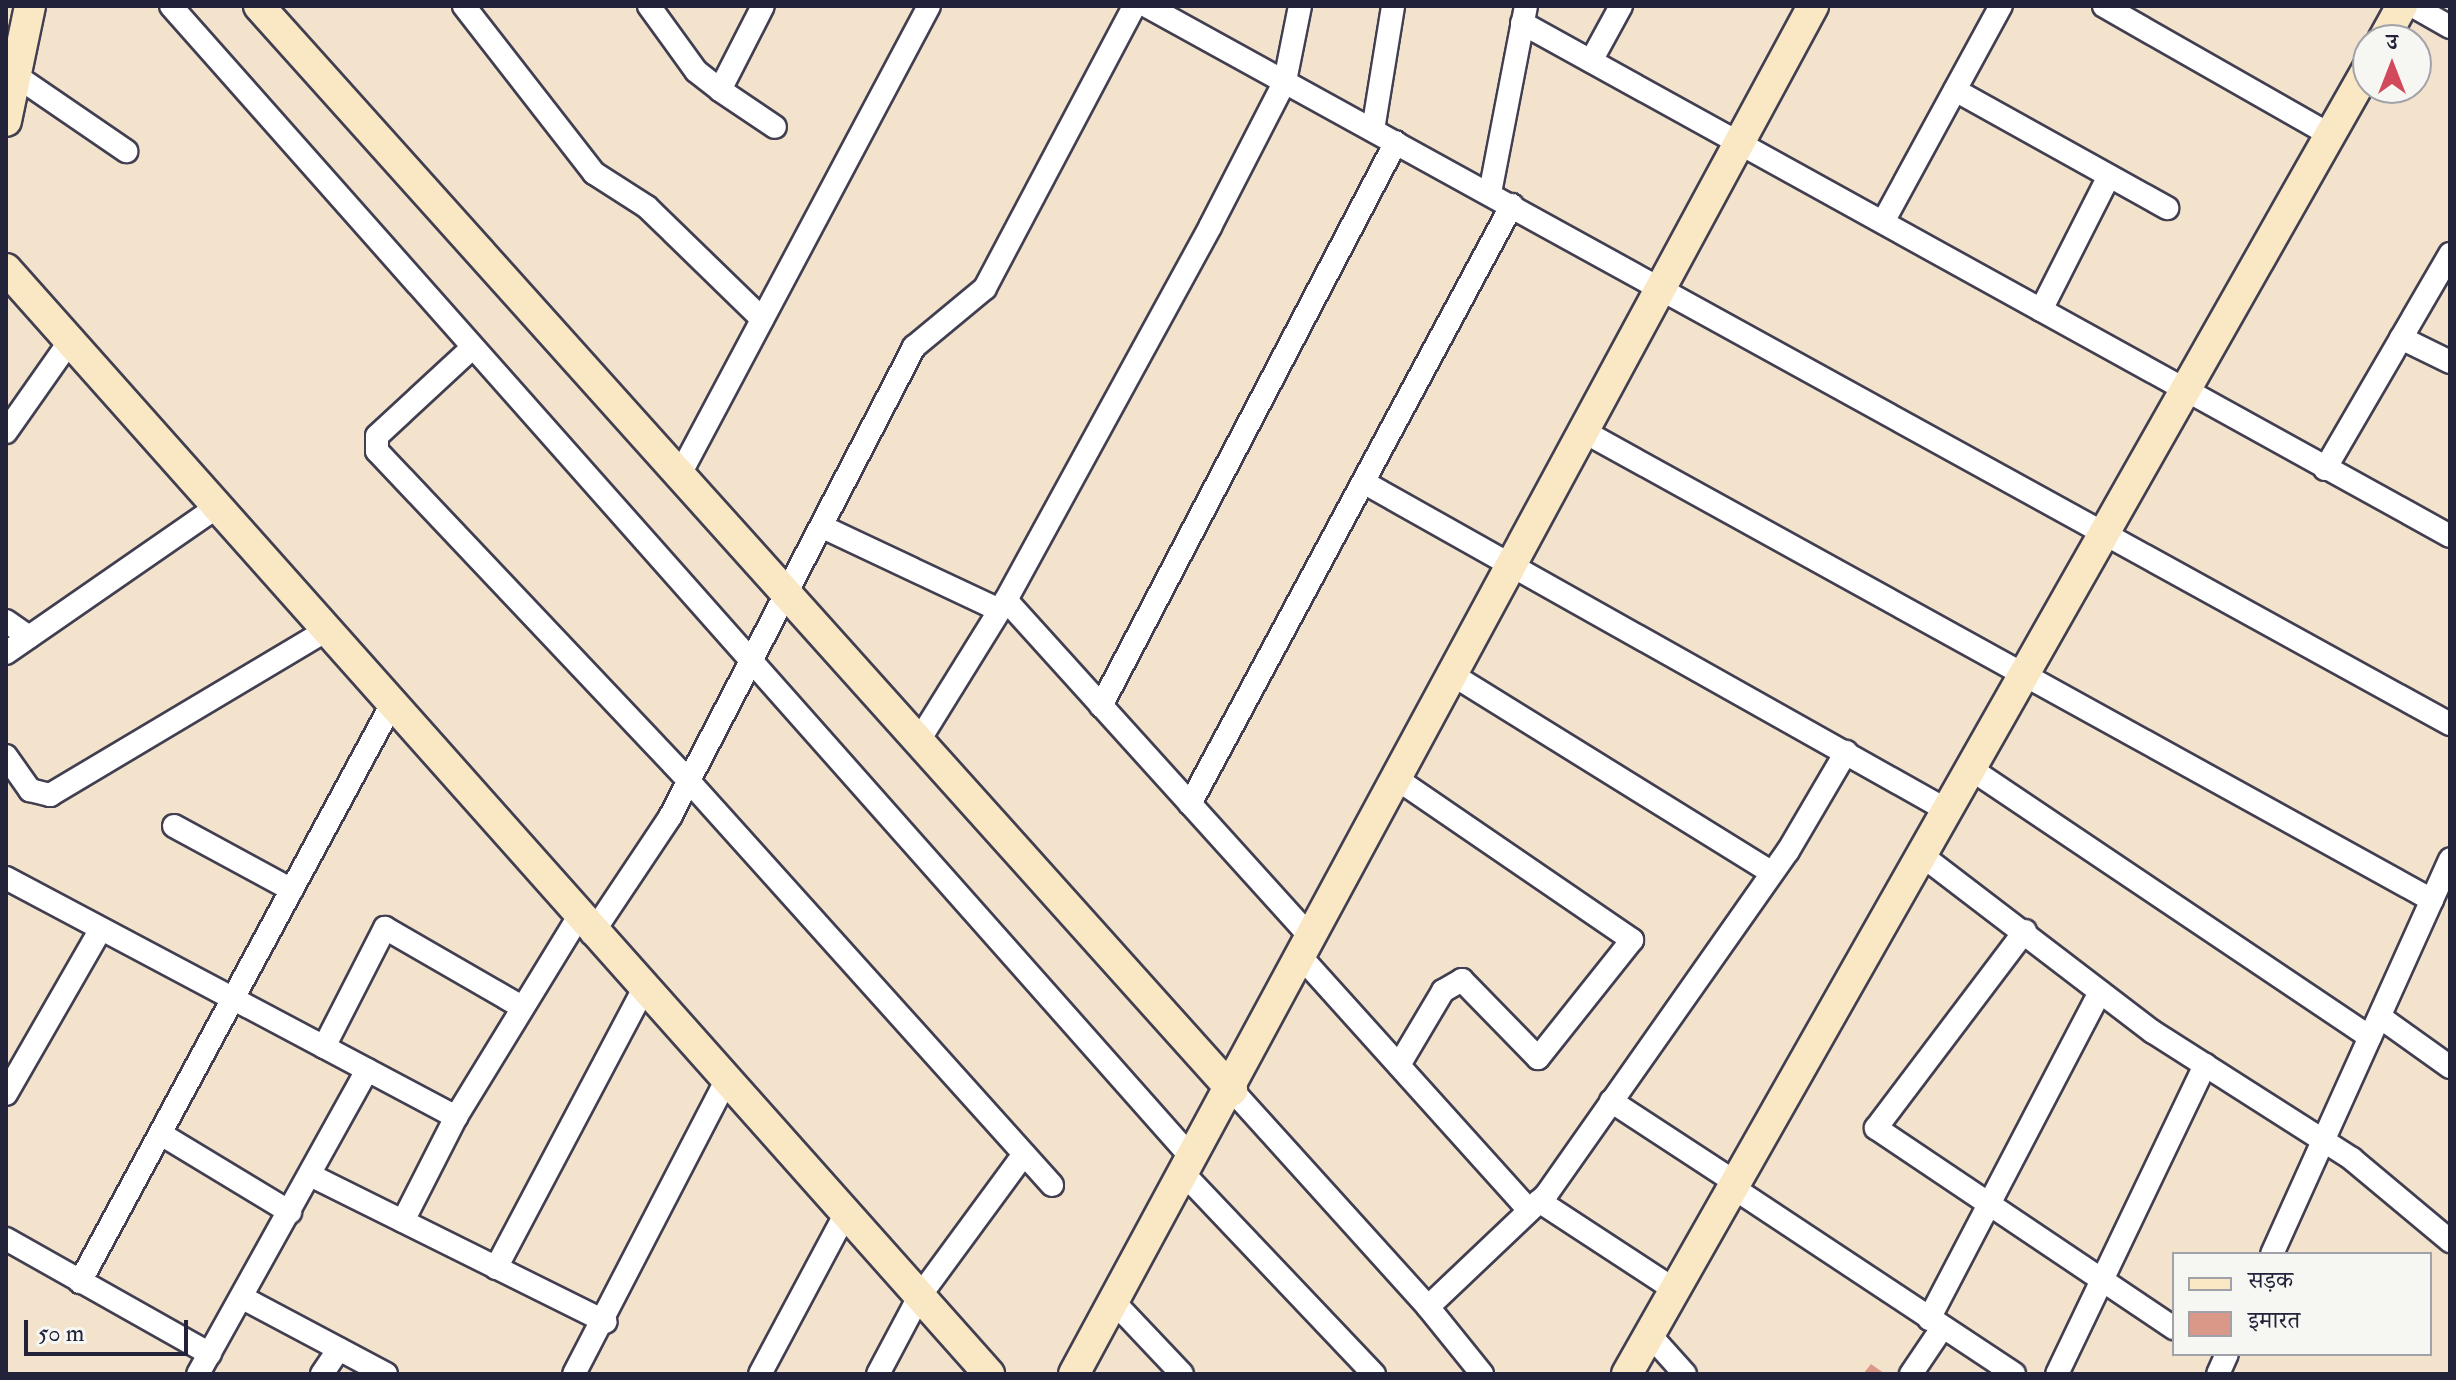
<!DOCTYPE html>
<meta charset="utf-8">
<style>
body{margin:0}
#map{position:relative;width:2456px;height:1380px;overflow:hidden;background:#f3e3cc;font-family:"IM FELL Double Pica","Noto Serif Devanagari",serif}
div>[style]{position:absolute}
.building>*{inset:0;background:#da9988}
.roads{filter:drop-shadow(2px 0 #413f51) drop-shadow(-2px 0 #413f51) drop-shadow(0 2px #413f51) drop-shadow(0 -2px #413f51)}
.street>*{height:22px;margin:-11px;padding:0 11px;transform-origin:11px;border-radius:11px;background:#fff}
.secondary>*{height:30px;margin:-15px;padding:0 15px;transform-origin:15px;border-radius:15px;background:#fae7c3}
span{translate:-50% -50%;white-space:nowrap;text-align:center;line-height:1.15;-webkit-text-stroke:8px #f6f6f2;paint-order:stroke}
.frame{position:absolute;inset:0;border:8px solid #22223b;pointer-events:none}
.legend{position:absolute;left:2172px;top:1252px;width:260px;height:104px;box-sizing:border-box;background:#f6f6f2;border:2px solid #a1a1a9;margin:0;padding:10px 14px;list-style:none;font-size:24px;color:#22223b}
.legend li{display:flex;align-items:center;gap:16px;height:40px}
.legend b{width:40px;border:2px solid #a1a1a9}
.north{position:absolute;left:2352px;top:24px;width:80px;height:80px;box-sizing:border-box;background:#f6f6f2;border:2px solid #a1a1a9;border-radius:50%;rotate:0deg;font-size:22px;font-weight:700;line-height:32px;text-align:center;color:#22223b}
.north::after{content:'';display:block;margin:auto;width:28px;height:36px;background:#d1495b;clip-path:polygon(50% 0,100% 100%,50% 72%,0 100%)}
.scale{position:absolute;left:24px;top:1320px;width:164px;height:36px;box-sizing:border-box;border:4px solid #22223b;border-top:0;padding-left:10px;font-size:24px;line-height:28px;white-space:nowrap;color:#22223b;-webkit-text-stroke:6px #f6f6f2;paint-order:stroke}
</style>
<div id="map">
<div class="building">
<i style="clip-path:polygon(1871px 1364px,1885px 1374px,1863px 1374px)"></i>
</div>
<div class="roads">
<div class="street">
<i style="left:171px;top:6px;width:1541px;rotate:48.45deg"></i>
<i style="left:464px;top:6px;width:212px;rotate:52.1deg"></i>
<i style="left:594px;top:173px;width:63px;rotate:32.7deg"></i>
<i style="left:647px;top:207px;width:161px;rotate:44.2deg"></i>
<i style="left:649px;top:6px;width:80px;rotate:54.1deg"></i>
<i style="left:696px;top:71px;width:31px;rotate:38deg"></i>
<i style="left:720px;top:90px;width:94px;rotate:-62.9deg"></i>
<i style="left:1147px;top:6px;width:1488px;rotate:28.86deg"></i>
<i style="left:2104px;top:6px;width:260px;rotate:29.7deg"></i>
<i style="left:2413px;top:6px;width:43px;rotate:29.6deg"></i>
<i style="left:1522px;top:23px;width:1060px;rotate:28.93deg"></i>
<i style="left:1591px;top:61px;width:63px;rotate:-61.4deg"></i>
<i style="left:15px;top:75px;width:135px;rotate:34.4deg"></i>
<i style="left:720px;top:90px;width:66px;rotate:33.9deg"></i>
<i style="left:1955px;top:90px;width:243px;rotate:29.1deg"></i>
<i style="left:1373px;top:130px;width:126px;rotate:-80.8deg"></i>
<i style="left:1490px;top:193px;width:190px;rotate:-79.1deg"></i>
<i style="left:1883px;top:222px;width:246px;rotate:-61.4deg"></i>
<i style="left:2041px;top:310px;width:150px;rotate:-63.1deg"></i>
<i style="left:2401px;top:338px;width:55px;rotate:26.1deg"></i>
<i style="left:472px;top:348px;width:129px;rotate:137.2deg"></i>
<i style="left:377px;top:436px;width:15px;rotate:90deg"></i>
<i style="left:377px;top:451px;width:451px;rotate:46.6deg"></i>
<i style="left:687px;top:779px;width:546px;rotate:48.04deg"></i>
<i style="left:1583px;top:431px;width:970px;rotate:28.92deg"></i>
<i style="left:6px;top:432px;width:111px;rotate:-54.9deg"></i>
<i style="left:2325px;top:469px;width:249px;rotate:-59.8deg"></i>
<i style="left:679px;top:476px;width:532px;rotate:-61.99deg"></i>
<i style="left:1365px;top:483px;width:671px;rotate:29.35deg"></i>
<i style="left:825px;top:528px;width:192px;rotate:25.2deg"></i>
<i style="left:1006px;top:600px;width:457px;rotate:47.9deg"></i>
<i style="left:6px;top:621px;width:28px;rotate:35deg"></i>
<i style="left:6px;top:653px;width:258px;rotate:-34.7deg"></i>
<i style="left:1453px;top:675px;width:375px;rotate:31.8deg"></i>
<i style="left:1101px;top:706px;width:636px;rotate:-62.39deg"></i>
<i style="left:918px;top:742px;width:167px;rotate:-58.2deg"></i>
<i style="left:1006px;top:600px;width:425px;rotate:-61.3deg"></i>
<i style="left:1210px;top:227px;width:164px;rotate:-62.8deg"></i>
<i style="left:1285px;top:81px;width:76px;rotate:-78.7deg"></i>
<i style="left:6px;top:756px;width:42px;rotate:54.8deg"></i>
<i style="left:30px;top:790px;width:21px;rotate:14deg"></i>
<i style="left:50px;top:795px;width:325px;rotate:-30.8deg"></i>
<i style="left:1974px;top:771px;width:477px;rotate:33.9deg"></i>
<i style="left:1397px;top:779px;width:285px;rotate:34.4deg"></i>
<i style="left:1632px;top:940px;width:151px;rotate:128.5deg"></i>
<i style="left:1538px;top:1058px;width:109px;rotate:-134.3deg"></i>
<i style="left:1462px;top:980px;width:22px;rotate:150deg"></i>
<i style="left:1443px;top:991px;width:86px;rotate:120.7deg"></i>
<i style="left:1190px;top:804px;width:680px;rotate:-61.74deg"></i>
<i style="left:174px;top:826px;width:134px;rotate:28.5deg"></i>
<i style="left:1924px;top:857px;width:288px;rotate:37.4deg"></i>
<i style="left:2153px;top:1032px;width:236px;rotate:32.5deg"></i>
<i style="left:2352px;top:1159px;width:128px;rotate:39.9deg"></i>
<i style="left:6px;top:878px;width:510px;rotate:27.97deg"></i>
<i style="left:456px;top:1117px;width:233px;rotate:-58.5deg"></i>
<i style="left:2025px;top:931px;width:247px;rotate:127.1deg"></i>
<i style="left:1876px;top:1128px;width:359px;rotate:33.9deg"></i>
<i style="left:592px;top:934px;width:141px;rotate:-56.3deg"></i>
<i style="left:670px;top:817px;width:530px;rotate:-62.56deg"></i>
<i style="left:914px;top:347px;width:92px;rotate:-39.7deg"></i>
<i style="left:985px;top:288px;width:319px;rotate:-62.1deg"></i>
<i style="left:1302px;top:958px;width:338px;rotate:48deg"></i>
<i style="left:2380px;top:1017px;width:86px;rotate:35.5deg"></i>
<i style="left:324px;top:1047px;width:134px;rotate:-62.9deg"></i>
<i style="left:385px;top:928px;width:156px;rotate:30deg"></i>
<i style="left:1232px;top:1090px;width:292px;rotate:47.9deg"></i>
<i style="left:1428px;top:1307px;width:163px;rotate:-43.5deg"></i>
<i style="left:1546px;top:1195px;width:421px;rotate:-54.9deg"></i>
<i style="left:1788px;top:851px;width:115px;rotate:-59.6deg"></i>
<i style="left:6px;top:1094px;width:190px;rotate:-60.1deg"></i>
<i style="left:1611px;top:1101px;width:148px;rotate:33.2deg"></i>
<i style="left:161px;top:1134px;width:151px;rotate:31.2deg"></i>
<i style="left:1184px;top:1174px;width:276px;rotate:46.5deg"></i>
<i style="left:310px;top:1175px;width:330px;rotate:26.4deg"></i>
<i style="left:1732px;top:1187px;width:338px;rotate:33.5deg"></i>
<i style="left:1539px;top:1201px;width:163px;rotate:33.2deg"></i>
<i style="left:403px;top:1221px;width:117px;rotate:-63deg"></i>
<i style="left:6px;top:1239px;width:234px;rotate:29.4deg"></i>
<i style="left:2272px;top:1254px;width:433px;rotate:-65.7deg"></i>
<i style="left:496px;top:1268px;width:314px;rotate:-62.1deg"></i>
<i style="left:80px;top:1282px;width:659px;rotate:-61.65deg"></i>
<i style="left:243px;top:1298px;width:162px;rotate:28deg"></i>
<i style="left:1113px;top:1301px;width:100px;rotate:46.6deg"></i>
<i style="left:1428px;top:1307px;width:86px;rotate:51.1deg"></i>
<i style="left:1929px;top:1319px;width:369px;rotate:-62.4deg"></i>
<i style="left:1650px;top:1335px;width:52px;rotate:48.1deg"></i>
<i style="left:198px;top:1374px;width:348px;rotate:-60.9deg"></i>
<i style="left:322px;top:1374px;width:30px;rotate:-56deg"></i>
<i style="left:574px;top:1374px;width:330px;rotate:-62.6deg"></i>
<i style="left:760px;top:1374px;width:178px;rotate:-61.9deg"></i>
<i style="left:878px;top:1374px;width:87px;rotate:-62deg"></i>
<i style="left:919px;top:1297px;width:177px;rotate:-53.7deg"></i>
<i style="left:1911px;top:1374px;width:55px;rotate:-56deg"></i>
<i style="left:2057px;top:1374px;width:343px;rotate:-64.4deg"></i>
<i style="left:2218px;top:1374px;width:22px;rotate:-66deg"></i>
</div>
<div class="secondary">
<i style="left:259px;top:6px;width:1457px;rotate:48.09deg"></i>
<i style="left:2383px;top:40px;width:39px;rotate:-61deg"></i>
<i style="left:6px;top:121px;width:117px;rotate:-78.2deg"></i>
<i style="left:6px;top:269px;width:1479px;rotate:48.34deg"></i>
<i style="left:1074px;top:1374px;width:1555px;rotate:-61.62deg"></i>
<i style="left:1627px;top:1374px;width:1502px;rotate:-60.43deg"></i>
</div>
</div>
<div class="frame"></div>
<ul class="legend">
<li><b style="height:10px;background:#fae7c3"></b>सड़क</li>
<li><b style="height:22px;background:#da9988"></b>इमारत</li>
</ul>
<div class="north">उ</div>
<div class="scale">50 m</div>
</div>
